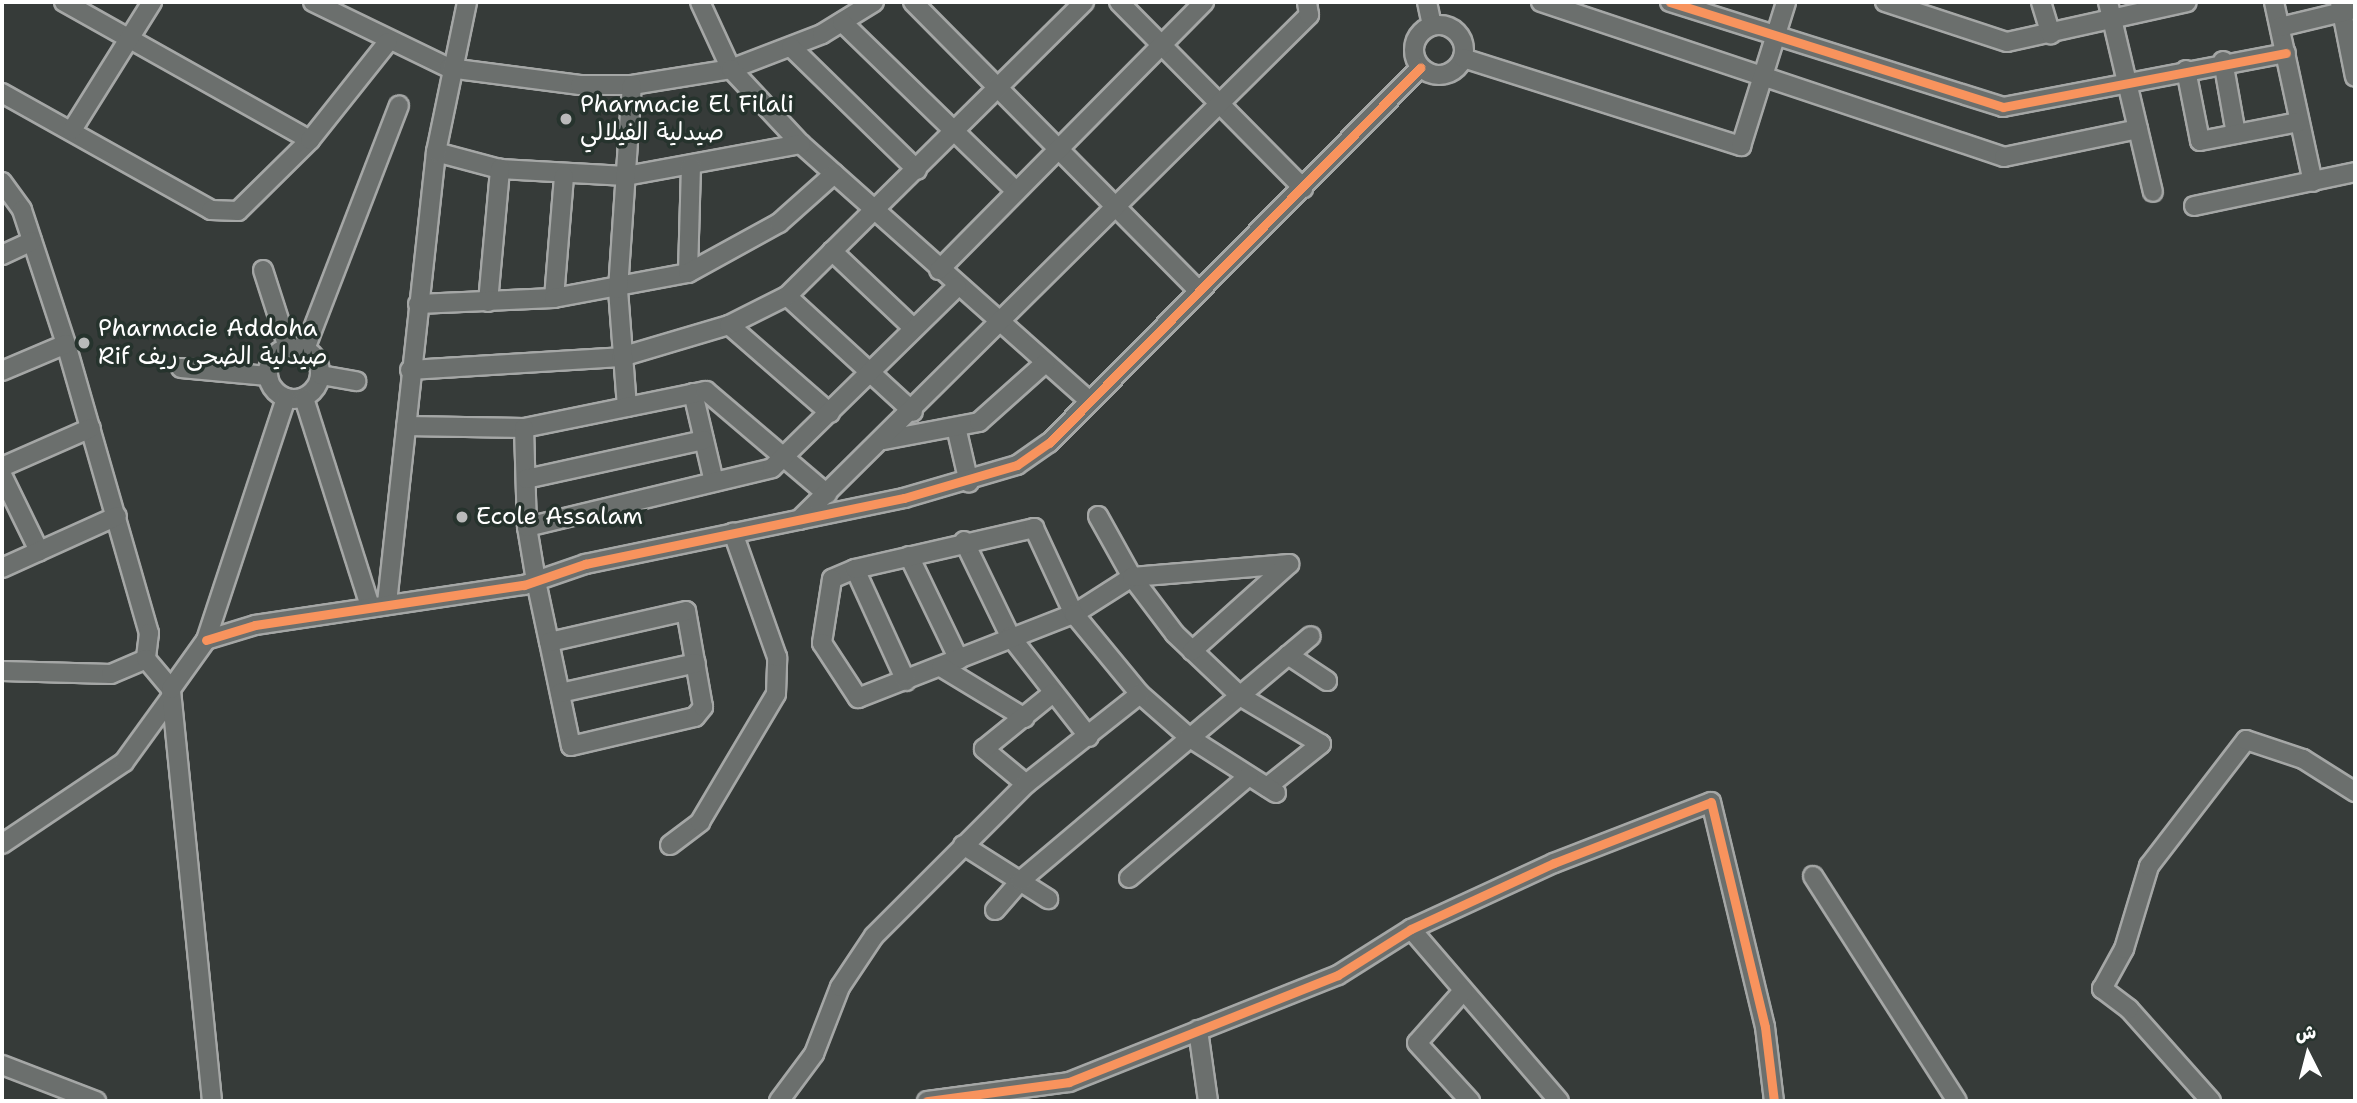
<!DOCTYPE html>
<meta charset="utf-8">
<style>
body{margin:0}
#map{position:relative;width:2357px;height:1103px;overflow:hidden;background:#363b39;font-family:"Shantell Sans","Playpen Sans Arabic",sans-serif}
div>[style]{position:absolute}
.roads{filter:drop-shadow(2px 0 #a5a7a6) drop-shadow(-2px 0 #a5a7a6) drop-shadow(0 2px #a5a7a6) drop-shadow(0 -2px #a5a7a6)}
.minor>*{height:18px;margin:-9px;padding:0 9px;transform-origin:9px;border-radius:9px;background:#6b6f6d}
.minor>.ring{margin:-9px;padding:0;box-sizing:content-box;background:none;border:18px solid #6b6f6d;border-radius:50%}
.cycleway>*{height:9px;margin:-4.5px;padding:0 4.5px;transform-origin:4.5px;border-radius:4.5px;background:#f8935d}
.dots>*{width:19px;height:19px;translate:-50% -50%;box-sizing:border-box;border:4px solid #26332d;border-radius:50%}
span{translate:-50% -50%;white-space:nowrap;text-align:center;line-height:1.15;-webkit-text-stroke:7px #26332d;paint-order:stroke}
.poi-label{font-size:24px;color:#fff}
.left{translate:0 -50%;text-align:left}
.frame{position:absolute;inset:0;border:4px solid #fff;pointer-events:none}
.north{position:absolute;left:2273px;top:1019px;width:70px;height:70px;-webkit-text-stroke:5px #26332d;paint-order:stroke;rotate:354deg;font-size:19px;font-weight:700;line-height:28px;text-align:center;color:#fff}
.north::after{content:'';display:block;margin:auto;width:24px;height:32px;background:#fff;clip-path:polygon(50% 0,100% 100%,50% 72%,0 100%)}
</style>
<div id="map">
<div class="roads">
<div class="minor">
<i style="left:64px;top:2px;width:282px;rotate:29.3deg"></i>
<i style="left:313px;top:2px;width:151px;rotate:25.9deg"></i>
<i style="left:449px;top:68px;width:132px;rotate:7.4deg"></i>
<i style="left:580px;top:85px;width:52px"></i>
<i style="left:632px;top:85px;width:100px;rotate:-9.2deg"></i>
<i style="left:731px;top:69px;width:97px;rotate:-21deg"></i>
<i style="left:822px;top:34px;width:61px;rotate:-31.6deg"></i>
<i style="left:700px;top:2px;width:74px;rotate:65.2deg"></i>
<i style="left:731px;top:69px;width:103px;rotate:47deg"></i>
<i style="left:801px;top:144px;width:385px;rotate:41.7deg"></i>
<i style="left:913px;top:2px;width:407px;rotate:45.3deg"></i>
<i style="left:1119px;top:2px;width:262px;rotate:45.3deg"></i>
<i style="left:1427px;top:2px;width:24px;rotate:78deg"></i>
<i style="left:1541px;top:2px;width:488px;rotate:18.5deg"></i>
<i style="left:2004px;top:157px;width:137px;rotate:-11.8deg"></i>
<i style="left:1670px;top:2px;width:349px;rotate:17.5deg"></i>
<i style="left:2003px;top:107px;width:288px;rotate:-10.8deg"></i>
<i style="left:1885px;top:2px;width:128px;rotate:18.2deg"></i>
<i style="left:2007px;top:42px;width:184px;rotate:-12.5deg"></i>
<i style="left:2041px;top:2px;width:34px;rotate:73deg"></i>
<i style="left:2108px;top:2px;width:195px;rotate:76.7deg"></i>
<i style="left:2274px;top:2px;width:184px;rotate:77.8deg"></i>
<i style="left:2340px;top:2px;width:76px;rotate:78.7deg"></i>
<i style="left:842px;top:22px;width:243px;rotate:44.2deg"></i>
<i class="ring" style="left:1414px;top:25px;width:32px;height:32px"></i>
<i style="left:2280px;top:27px;width:77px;rotate:-13.5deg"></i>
<i style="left:791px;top:47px;width:176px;rotate:44.3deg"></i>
<i style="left:1463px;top:58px;width:292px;rotate:17.6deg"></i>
<i style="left:1741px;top:146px;width:151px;rotate:-72.6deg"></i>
<i style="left:2223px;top:61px;width:74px;rotate:79.9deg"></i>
<i style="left:2186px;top:70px;width:72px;rotate:78.8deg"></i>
<i style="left:2200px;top:141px;width:101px;rotate:-10.9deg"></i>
<i style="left:2px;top:93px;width:240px;rotate:29.2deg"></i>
<i style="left:211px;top:210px;width:27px;rotate:2deg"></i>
<i style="left:238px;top:211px;width:101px;rotate:-44.6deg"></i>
<i style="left:310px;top:140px;width:125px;rotate:-51.5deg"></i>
<i style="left:72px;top:130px;width:151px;rotate:-58deg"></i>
<i style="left:436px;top:152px;width:66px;rotate:14.9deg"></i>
<i style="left:500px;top:169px;width:126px;rotate:3.2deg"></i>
<i style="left:626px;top:176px;width:178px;rotate:-10.4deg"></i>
<i style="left:2px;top:182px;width:34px;rotate:54deg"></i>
<i style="left:22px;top:210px;width:141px;rotate:71.8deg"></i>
<i style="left:66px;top:344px;width:301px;rotate:74deg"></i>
<i style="left:149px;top:633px;width:26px;rotate:97deg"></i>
<i style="left:2194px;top:206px;width:165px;rotate:-11.9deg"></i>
<i style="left:832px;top:251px;width:112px;rotate:43.5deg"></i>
<i style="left:2px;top:255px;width:33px;rotate:-25deg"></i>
<i style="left:263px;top:270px;width:82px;rotate:72.2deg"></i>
<i style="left:939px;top:270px;width:377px;rotate:-45.3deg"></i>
<i style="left:688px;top:273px;width:107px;rotate:-88.4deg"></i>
<i style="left:787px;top:296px;width:171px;rotate:42.6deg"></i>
<i style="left:554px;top:298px;width:122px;rotate:-85.3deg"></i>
<i style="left:488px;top:302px;width:134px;rotate:-84.8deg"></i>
<i style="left:418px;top:304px;width:136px;rotate:-2.5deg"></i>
<i style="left:554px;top:298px;width:136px;rotate:-10.6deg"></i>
<i style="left:688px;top:273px;width:104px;rotate:-28.8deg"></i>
<i style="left:779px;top:223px;width:74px;rotate:-41.7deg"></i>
<i class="ring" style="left:268px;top:347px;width:34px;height:34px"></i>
<i style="left:305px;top:349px;width:261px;rotate:-68.9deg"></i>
<i style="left:181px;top:368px;width:87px;rotate:5.3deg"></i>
<i style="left:410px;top:370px;width:211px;rotate:-3.5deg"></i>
<i style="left:621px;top:357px;width:113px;rotate:-16.5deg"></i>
<i style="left:2px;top:371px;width:69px;rotate:-22.9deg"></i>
<i style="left:321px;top:375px;width:36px;rotate:10deg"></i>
<i style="left:693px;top:393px;width:91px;rotate:76.7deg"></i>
<i style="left:304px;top:398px;width:218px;rotate:72.4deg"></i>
<i style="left:627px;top:407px;width:118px;rotate:-94.4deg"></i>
<i style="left:618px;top:289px;width:204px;rotate:-86.1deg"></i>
<i style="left:830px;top:413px;width:134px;rotate:-138.9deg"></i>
<i style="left:729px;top:325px;width:65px;rotate:-26.6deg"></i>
<i style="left:787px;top:296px;width:418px;rotate:-44.7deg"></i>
<i style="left:406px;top:426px;width:118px;rotate:1deg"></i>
<i style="left:524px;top:428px;width:186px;rotate:-11.5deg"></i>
<i style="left:706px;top:391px;width:159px;rotate:40.4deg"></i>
<i style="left:956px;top:427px;width:57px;rotate:76.9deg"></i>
<i style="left:524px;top:428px;width:99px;rotate:88.3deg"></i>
<i style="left:527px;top:527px;width:55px;rotate:80.5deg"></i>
<i style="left:536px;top:581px;width:62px;rotate:78deg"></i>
<i style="left:549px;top:642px;width:106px;rotate:78.1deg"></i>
<i style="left:571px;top:746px;width:127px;rotate:-13.2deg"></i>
<i style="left:695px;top:717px;width:13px;rotate:-51deg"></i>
<i style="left:703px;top:707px;width:97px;rotate:-100deg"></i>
<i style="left:686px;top:611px;width:140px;rotate:167.2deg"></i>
<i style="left:884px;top:440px;width:97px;rotate:-10.7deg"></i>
<i style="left:979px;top:422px;width:89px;rotate:-41.8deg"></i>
<i style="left:2px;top:467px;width:97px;rotate:-23.7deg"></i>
<i style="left:2px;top:475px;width:85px;rotate:64deg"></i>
<i style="left:526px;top:479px;width:182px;rotate:-12.4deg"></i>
<i style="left:1098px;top:516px;width:70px;rotate:60.9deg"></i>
<i style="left:1132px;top:577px;width:71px;rotate:53deg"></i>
<i style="left:1175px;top:634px;width:90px;rotate:43.6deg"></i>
<i style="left:1240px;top:696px;width:94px;rotate:30.7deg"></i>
<i style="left:1321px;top:744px;width:69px;rotate:141.5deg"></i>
<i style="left:799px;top:520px;width:718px;rotate:-44.72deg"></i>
<i style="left:1309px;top:15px;width:13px;rotate:-99deg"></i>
<i style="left:527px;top:527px;width:252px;rotate:-13.5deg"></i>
<i style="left:772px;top:468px;width:259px;rotate:-44.4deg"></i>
<i style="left:964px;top:541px;width:106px;rotate:64.2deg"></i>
<i style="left:1010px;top:636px;width:128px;rotate:52deg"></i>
<i style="left:909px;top:556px;width:115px;rotate:64.3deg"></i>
<i style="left:2px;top:568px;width:126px;rotate:-24.3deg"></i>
<i style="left:855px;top:569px;width:25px;rotate:157deg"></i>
<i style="left:832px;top:579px;width:65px;rotate:98.9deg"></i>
<i style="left:822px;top:643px;width:66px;rotate:56.8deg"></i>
<i style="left:858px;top:698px;width:232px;rotate:-21.3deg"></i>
<i style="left:1074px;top:614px;width:69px;rotate:-32.5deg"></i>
<i style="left:1132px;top:577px;width:158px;rotate:-4.7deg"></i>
<i style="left:387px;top:603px;width:454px;rotate:-83.8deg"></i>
<i style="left:436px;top:152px;width:153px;rotate:-78.3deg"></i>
<i style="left:206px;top:640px;width:51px;rotate:-17deg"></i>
<i style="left:255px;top:625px;width:272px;rotate:-8.5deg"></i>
<i style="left:524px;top:585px;width:65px;rotate:-19deg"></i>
<i style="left:585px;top:564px;width:326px;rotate:-11.7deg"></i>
<i style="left:904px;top:498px;width:118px;rotate:-16.3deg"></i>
<i style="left:1017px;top:465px;width:39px;rotate:-35deg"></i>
<i style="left:1049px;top:443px;width:528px;rotate:-45.31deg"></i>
<i style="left:1192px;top:651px;width:130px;rotate:-41.9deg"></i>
<i style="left:1288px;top:655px;width:47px;rotate:33.7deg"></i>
<i style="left:941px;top:667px;width:98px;rotate:31.3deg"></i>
<i style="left:2px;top:671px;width:109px;rotate:1.6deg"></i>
<i style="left:111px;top:674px;width:38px;rotate:-23deg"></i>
<i style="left:146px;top:659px;width:39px;rotate:50deg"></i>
<i style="left:906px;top:681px;width:123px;rotate:-114.5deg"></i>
<i style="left:855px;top:569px;width:184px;rotate:-12.9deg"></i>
<i style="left:1034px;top:528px;width:95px;rotate:65.1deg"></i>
<i style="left:1074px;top:614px;width:104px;rotate:50.5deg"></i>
<i style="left:1140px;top:694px;width:67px;rotate:41.3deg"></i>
<i style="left:1190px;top:738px;width:102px;rotate:32.6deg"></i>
<i style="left:560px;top:693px;width:139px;rotate:-12.4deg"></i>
<i style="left:1026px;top:784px;width:55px;rotate:-140.2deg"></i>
<i style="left:984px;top:749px;width:89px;rotate:-39.1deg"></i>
<i style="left:2px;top:844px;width:147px;rotate:-33.9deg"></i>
<i style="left:124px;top:762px;width:80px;rotate:-54.1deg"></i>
<i style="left:670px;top:845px;width:38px;rotate:-37deg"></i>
<i style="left:700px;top:822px;width:149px;rotate:-59.3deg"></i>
<i style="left:776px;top:694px;width:37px;rotate:-88deg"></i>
<i style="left:777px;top:657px;width:132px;rotate:-109.5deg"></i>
<i style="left:963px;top:845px;width:101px;rotate:32.4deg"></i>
<i style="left:1813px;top:876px;width:267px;rotate:57.4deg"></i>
<i style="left:1129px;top:878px;width:157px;rotate:-40.4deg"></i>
<i style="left:995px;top:910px;width:38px;rotate:-49deg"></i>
<i style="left:1020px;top:881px;width:380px;rotate:-40.1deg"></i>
<i style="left:1411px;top:929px;width:227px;rotate:49.3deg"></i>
<i style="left:1463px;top:991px;width:69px;rotate:131.5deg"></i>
<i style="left:1417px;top:1043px;width:79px;rotate:47.6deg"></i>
<i style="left:1198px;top:1030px;width:72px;rotate:82deg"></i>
<i style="left:2px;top:1065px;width:101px;rotate:21deg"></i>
<i style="left:212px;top:1101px;width:414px;rotate:-95.7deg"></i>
<i style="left:171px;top:689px;width:60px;rotate:-54.5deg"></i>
<i style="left:206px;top:640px;width:255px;rotate:-71.7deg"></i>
<i style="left:779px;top:1101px;width:59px;rotate:-53.3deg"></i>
<i style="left:814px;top:1054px;width:72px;rotate:-68.8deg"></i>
<i style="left:840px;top:987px;width:61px;rotate:-56.3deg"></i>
<i style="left:874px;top:936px;width:215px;rotate:-45deg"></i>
<i style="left:1026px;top:784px;width:145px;rotate:-38.3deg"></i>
<i style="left:927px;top:1101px;width:143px;rotate:-7.6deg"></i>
<i style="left:1069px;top:1082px;width:289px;rotate:-21.7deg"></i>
<i style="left:1338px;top:975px;width:86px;rotate:-32.2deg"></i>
<i style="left:1411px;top:929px;width:157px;rotate:-24.8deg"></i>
<i style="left:1554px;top:863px;width:168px;rotate:-21.2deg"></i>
<i style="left:1711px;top:802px;width:231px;rotate:76.5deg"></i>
<i style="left:1765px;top:1027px;width:75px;rotate:83.1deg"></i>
<i style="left:2211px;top:1101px;width:123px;rotate:-131.7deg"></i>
<i style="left:2129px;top:1009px;width:34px;rotate:-143deg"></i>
<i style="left:2102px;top:989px;width:46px;rotate:-61.2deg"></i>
<i style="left:2124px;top:949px;width:87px;rotate:-73.2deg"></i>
<i style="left:2149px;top:866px;width:159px;rotate:-52.4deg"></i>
<i style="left:2246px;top:740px;width:60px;rotate:18.4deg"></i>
<i style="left:2303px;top:759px;width:62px;rotate:32.4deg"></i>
</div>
</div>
<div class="cycleway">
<i style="left:1670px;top:2px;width:349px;rotate:17.5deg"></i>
<i style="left:2003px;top:107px;width:288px;rotate:-10.8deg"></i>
<i style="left:206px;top:640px;width:51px;rotate:-17deg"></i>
<i style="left:255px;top:625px;width:272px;rotate:-8.5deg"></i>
<i style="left:524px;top:585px;width:65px;rotate:-19deg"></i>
<i style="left:585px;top:564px;width:326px;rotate:-11.7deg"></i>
<i style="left:904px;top:498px;width:118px;rotate:-16.3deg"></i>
<i style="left:1017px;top:465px;width:39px;rotate:-35deg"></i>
<i style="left:1049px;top:443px;width:528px;rotate:-45.31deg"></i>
<i style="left:927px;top:1101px;width:143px;rotate:-7.6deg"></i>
<i style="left:1069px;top:1082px;width:289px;rotate:-21.7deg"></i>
<i style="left:1338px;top:975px;width:86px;rotate:-32.2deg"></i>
<i style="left:1411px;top:929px;width:157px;rotate:-24.8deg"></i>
<i style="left:1554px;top:863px;width:168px;rotate:-21.2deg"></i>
<i style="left:1711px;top:802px;width:231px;rotate:76.5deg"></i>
<i style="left:1765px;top:1027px;width:75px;rotate:83.1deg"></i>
</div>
<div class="dots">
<i style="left:566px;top:119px;background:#b9baba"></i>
<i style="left:84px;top:343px;background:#b9baba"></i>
<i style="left:462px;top:517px;background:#b9baba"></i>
</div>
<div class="poi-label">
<span class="left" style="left:580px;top:119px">Pharmacie El Filali<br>صيدلية الفيلالي</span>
<span class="left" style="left:98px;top:343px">Pharmacie Addoha<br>Rif صيدلية الضحى ريف</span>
<span class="left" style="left:476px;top:517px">Ecole Assalam</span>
</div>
<div class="frame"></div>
<div class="north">ش</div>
</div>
